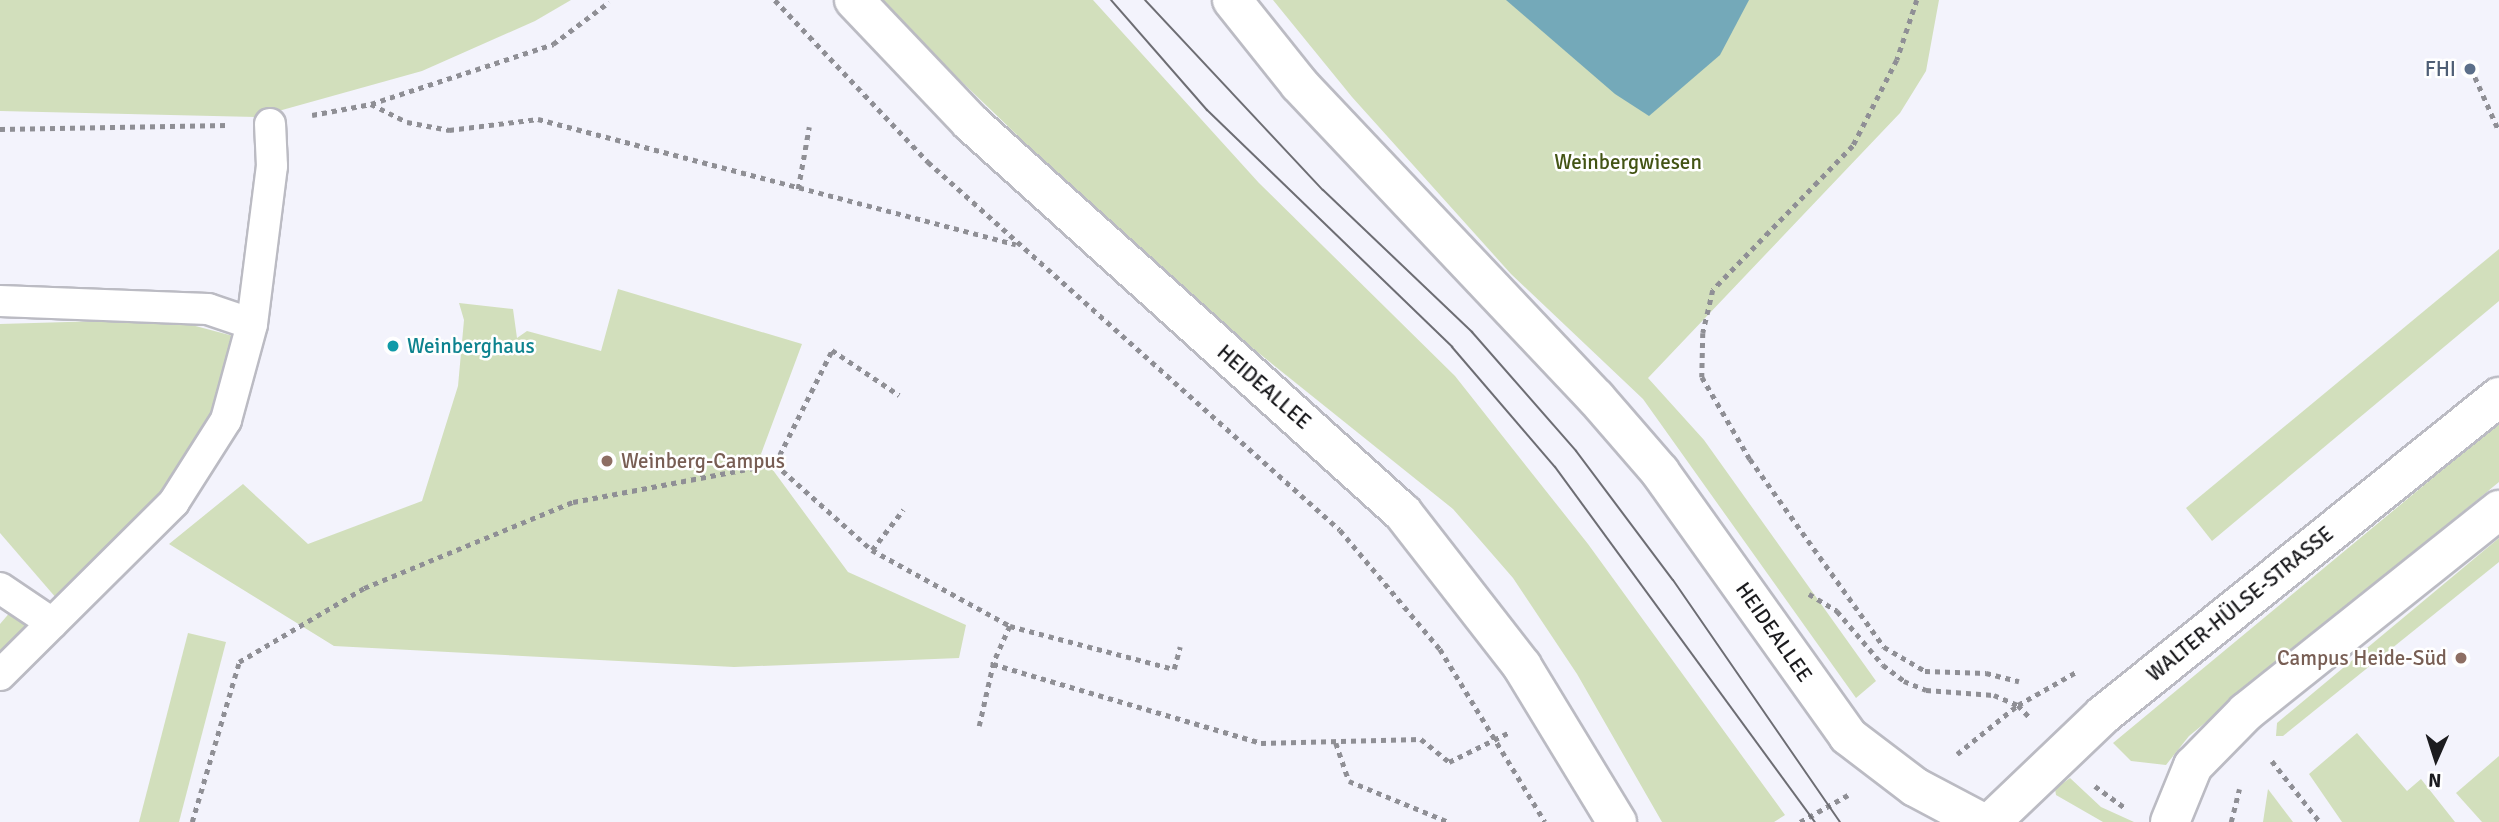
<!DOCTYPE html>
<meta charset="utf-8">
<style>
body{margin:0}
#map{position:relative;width:2499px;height:822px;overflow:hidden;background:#f3f3fc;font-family:Signika,sans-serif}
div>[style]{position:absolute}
.green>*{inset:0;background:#d2dfbc}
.water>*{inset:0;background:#74a9b9}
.path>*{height:4.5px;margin-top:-2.25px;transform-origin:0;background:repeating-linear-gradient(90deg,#8f8f95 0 5px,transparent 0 10px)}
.roads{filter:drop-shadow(2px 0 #bbbbc3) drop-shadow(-2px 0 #bbbbc3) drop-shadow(0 2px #bbbbc3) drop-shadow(0 -2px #bbbbc3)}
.lane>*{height:30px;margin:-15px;padding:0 15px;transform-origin:15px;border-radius:15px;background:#fff}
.secondary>*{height:38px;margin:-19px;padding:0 19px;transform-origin:19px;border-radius:19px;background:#fff}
.tram>*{height:2px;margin:-1px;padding:0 1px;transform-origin:1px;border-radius:1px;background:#6d6d73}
.dots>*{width:19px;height:19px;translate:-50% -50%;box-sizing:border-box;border:4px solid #fff;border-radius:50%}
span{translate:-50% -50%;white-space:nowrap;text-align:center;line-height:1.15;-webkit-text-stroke:5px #fff;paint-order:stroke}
.service-label{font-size:21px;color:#4e5e75}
.right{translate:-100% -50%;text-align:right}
.park-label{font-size:21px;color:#435414}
.culture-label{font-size:21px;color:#0d838f}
.left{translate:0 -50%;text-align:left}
.street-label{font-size:21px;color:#1c1c1f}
.education-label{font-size:21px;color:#785e54}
.north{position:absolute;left:2401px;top:724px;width:70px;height:70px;-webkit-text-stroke:5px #fff;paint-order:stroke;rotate:183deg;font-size:19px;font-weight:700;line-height:28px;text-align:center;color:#1c1c1f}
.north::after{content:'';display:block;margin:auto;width:24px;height:32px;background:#1c1c1f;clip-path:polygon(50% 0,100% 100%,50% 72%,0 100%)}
</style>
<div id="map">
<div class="green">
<i style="clip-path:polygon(0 0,571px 0,535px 21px,422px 71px,257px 117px,0 111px)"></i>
<i style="clip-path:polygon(877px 0,1093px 0,1259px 183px,1455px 376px,1588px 544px,1785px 815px,1774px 822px,1662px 822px,1577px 674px,1513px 578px,1453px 509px,1165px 278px)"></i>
<i style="clip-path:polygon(1273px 0,1939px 0,1926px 71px,1900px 113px,1648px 378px,1704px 440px,1876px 681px,1856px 698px,1643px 399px,1511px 274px,1352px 97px)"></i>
<i style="clip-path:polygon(2499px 249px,2499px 301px,2212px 541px,2186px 508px)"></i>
<i style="clip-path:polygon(618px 289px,802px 344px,761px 454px,848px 572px,966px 625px,959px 658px,734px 667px,334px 646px,169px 544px,243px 484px,308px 544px,422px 501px,458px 386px,464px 320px,459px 303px,513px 309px,517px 338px,527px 331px,601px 351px)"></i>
<i style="clip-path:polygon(169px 319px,237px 337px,221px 400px,162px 494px,57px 599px,0 533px,0 324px)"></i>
<i style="clip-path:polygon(2499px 423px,2499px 482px,2189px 736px,2166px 765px,2131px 761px,2113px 743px)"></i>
<i style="clip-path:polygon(2499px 538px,2499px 562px,2283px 736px,2276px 736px,2277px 723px)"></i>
<i style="clip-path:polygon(12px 610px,34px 625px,0 659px,0 624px)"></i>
<i style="clip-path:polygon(188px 633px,226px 642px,179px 822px,139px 822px)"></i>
<i style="clip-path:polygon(2357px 733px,2407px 791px,2421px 779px,2455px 822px,2342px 822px,2309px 774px)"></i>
<i style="clip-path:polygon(2499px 756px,2499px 822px,2482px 822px,2456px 793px)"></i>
<i style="clip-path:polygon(2070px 778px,2101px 807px,2134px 822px,2103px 822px,2056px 795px,2055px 789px)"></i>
<i style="clip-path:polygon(2268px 789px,2293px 822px,2263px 822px)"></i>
</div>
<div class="water">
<i style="clip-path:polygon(1506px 0,1749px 0,1720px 55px,1649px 116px,1615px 94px)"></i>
</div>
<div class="path">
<i style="left:775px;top:0;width:223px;rotate:46.6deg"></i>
<i style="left:928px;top:162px;width:552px;rotate:41.77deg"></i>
<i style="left:1340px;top:530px;width:155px;rotate:50deg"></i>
<i style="left:1440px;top:649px;width:202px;rotate:58.7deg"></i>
<i style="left:1917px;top:0;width:63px;rotate:108.4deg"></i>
<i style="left:1897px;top:60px;width:97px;rotate:117.1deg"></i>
<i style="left:1853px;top:146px;width:201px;rotate:134.2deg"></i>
<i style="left:1713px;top:290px;width:44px;rotate:103.1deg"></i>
<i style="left:1703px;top:333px;width:44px;rotate:91.3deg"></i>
<i style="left:1702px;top:377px;width:95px;rotate:59.7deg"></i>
<i style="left:1750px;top:459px;width:231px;rotate:54.5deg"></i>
<i style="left:1884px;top:647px;width:48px;rotate:30.3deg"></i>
<i style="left:1925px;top:671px;width:61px;rotate:1.9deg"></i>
<i style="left:1986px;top:673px;width:34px;rotate:14deg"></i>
<i style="left:2471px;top:68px;width:69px;rotate:66deg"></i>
<i style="left:371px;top:104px;width:40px;rotate:26.6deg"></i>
<i style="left:407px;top:122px;width:43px;rotate:10.8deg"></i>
<i style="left:449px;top:130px;width:90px;rotate:-7deg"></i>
<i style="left:538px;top:119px;width:494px;rotate:14.7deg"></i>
<i style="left:312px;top:115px;width:60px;rotate:-10.6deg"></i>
<i style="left:371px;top:104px;width:192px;rotate:-18.2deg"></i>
<i style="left:553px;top:44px;width:70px;rotate:-36.9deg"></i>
<i style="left:0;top:129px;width:227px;rotate:-1deg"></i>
<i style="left:798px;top:189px;width:63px;rotate:-79.9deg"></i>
<i style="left:775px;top:464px;width:130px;rotate:41.6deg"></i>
<i style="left:872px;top:550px;width:158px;rotate:28.8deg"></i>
<i style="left:1010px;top:626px;width:170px;rotate:14.7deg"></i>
<i style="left:1174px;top:669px;width:23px;rotate:-75deg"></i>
<i style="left:775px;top:464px;width:127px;rotate:-63.4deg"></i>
<i style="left:832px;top:350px;width:81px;rotate:33.9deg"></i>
<i style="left:872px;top:550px;width:51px;rotate:-52.2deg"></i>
<i style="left:1809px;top:594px;width:33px;rotate:31deg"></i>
<i style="left:1837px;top:611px;width:71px;rotate:49.6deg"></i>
<i style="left:1883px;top:665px;width:26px;rotate:37deg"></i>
<i style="left:1904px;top:681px;width:24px;rotate:22deg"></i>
<i style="left:1926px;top:690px;width:68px;rotate:4.2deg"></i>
<i style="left:1994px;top:695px;width:26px;rotate:23deg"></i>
<i style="left:2018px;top:705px;width:19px;rotate:47deg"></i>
<i style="left:1010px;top:626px;width:42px;rotate:114.1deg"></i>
<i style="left:993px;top:664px;width:279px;rotate:16.4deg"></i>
<i style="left:1261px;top:743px;width:160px;rotate:-1.4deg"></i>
<i style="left:1421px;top:739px;width:36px;rotate:39deg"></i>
<i style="left:1449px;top:762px;width:66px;rotate:-26.2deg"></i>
<i style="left:979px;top:726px;width:64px;rotate:-77.3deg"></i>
<i style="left:1336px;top:743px;width:40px;rotate:71.1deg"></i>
<i style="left:1349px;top:781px;width:108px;rotate:22.3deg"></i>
<i style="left:1957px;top:754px;width:78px;rotate:-38.8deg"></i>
<i style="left:2018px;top:705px;width:67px;rotate:-29.6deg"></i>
<i style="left:2272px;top:761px;width:78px;rotate:51.8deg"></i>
<i style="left:2095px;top:786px;width:36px;rotate:36deg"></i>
<i style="left:192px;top:822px;width:167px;rotate:-73.6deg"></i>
<i style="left:239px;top:662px;width:145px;rotate:-30.6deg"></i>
<i style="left:364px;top:588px;width:226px;rotate:-22.4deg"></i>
<i style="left:573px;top:502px;width:206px;rotate:-10.7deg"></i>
<i style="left:1800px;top:822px;width:55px;rotate:-29.4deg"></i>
<i style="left:2231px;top:822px;width:34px;rotate:-76deg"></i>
</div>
<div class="roads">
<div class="lane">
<i style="left:0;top:301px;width:208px;rotate:2.2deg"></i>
<i style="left:208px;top:309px;width:46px;rotate:18.8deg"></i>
<i style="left:0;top:588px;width:63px;rotate:33.9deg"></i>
<i style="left:0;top:675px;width:245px;rotate:-44.8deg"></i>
<i style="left:174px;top:502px;width:97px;rotate:-57.6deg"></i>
<i style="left:226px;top:420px;width:99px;rotate:-74.8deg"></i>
<i style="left:252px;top:324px;width:159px;rotate:-82.8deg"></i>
<i style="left:272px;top:166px;width:42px;rotate:-92.7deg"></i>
</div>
<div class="secondary">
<i style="left:854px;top:0;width:168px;rotate:46.4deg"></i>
<i style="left:970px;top:122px;width:583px;rotate:42.08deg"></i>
<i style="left:1403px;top:513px;width:194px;rotate:52.1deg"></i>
<i style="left:1522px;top:666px;width:183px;rotate:58.7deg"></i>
<i style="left:1232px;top:0;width:107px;rotate:51.4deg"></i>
<i style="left:1299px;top:84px;width:432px;rotate:46.6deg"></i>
<i style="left:1596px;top:398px;width:98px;rotate:49.1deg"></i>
<i style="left:1660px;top:472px;width:324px;rotate:54.5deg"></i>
<i style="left:1848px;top:736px;width:84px;rotate:37.3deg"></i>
<i style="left:1915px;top:787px;width:75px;rotate:27.9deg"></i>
<i style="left:1991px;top:822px;width:155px;rotate:-43.7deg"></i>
<i style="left:2103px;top:715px;width:508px;rotate:-38.77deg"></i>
<i style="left:2170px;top:822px;width:61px;rotate:-67.7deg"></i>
<i style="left:2193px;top:766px;width:76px;rotate:-45.5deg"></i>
<i style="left:2246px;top:712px;width:324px;rotate:-38.6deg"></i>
</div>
</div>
<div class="tram">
<i style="left:1111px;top:0;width:146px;rotate:48.9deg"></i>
<i style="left:1207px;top:110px;width:341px;rotate:44deg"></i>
<i style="left:1452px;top:347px;width:158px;rotate:49.4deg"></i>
<i style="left:1555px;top:467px;width:440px;rotate:53.8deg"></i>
<i style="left:1145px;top:0;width:260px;rotate:46.9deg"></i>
<i style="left:1323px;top:190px;width:206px;rotate:43.6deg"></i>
<i style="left:1472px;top:332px;width:158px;rotate:48.8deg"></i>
<i style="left:1576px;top:451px;width:161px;rotate:53.1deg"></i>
<i style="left:1673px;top:580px;width:294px;rotate:55.4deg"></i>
</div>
<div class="dots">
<i style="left:2470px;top:69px;background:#5c6f8a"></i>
<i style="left:393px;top:346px;background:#0f9aa8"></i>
<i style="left:607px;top:461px;background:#8d6e63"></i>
<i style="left:2461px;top:658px;background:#8d6e63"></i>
</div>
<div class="service-label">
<span class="right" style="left:2456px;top:69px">FHI</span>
</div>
<div class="park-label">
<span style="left:1628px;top:162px">Weinbergwiesen</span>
</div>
<div class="culture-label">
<span class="left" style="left:407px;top:346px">Weinberghaus</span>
</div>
<div class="street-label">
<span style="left:1264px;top:387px;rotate:41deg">HEIDEALLEE</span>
<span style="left:2240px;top:604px;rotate:-39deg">WALTER-HÜLSE-STRASSE</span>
<span style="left:1774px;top:632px;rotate:55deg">HEIDEALLEE</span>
</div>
<div class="education-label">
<span class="left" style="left:621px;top:461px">Weinberg-Campus</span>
<span class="right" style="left:2447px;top:658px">Campus Heide-Süd</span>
</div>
<div class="north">N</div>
</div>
